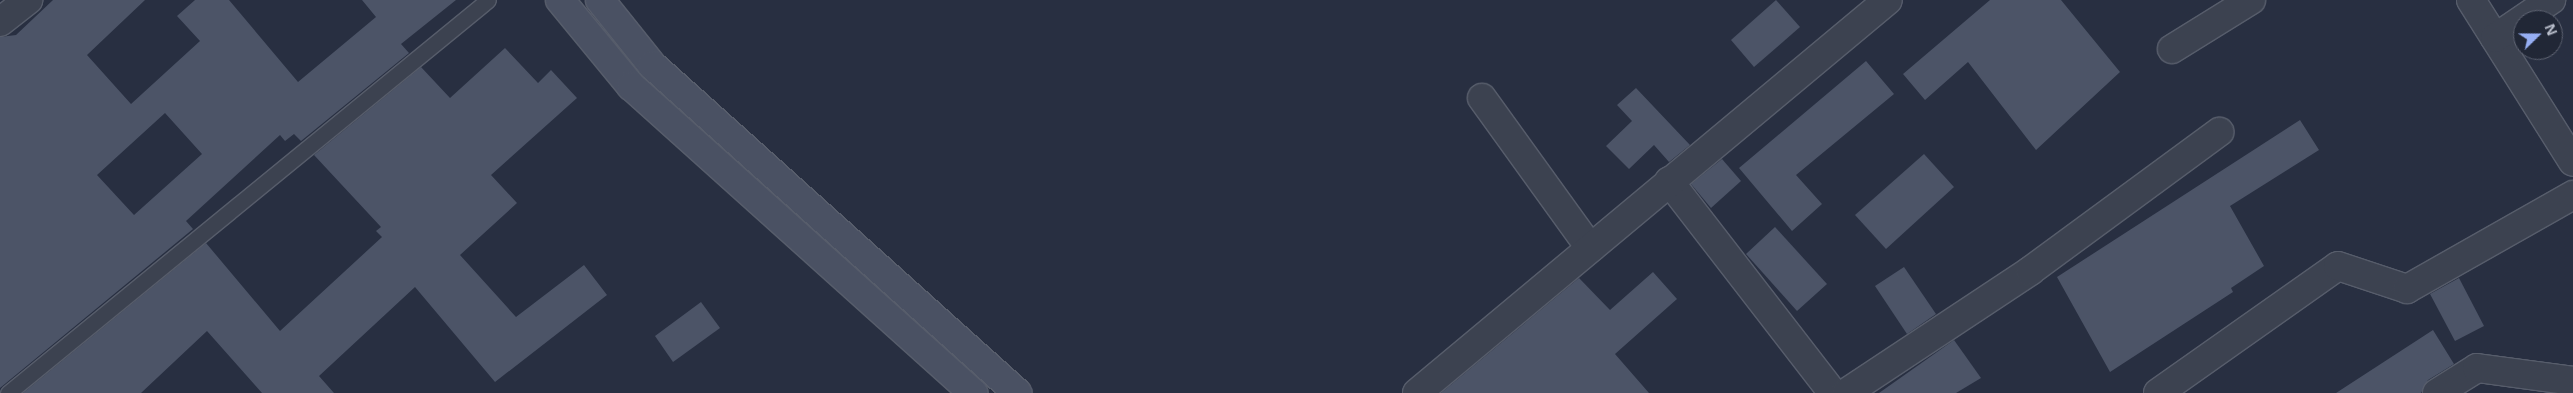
<!DOCTYPE html>
<style>
body{margin:0}
#map{position:relative;width:2573px;height:393px;overflow:hidden;background:#282f41;font-family:"Noto Sans",sans-serif}
div>[style]{position:absolute}
.building>*{inset:0;background:#4c5467}
.roads{filter:drop-shadow(1px 0 #575d6b) drop-shadow(-1px 0 #575d6b) drop-shadow(0 1px #575d6b) drop-shadow(0 -1px #575d6b)}
.lane>*{height:15px;margin:-7.5px;padding:0 7.5px;transform-origin:7.5px;border-radius:7.5px;background:#3c4250}
.street>*{height:28px;margin:-14px;padding:0 14px;transform-origin:14px;border-radius:14px;background:#3c4250}
.secondary>*{height:28px;margin:-14px;padding:0 14px;transform-origin:14px;border-radius:14px;background:#4a5163}
span{translate:-50% -50%;white-space:nowrap;text-align:center;line-height:1.15;-webkit-text-stroke:4px #212736;paint-order:stroke}
.north{position:absolute;left:2513px;top:10px;width:50px;height:50px;box-sizing:border-box;background:#212736;border:1px solid #5e6372;border-radius:50%;rotate:68deg;font-size:14px;font-weight:700;line-height:20px;text-align:center;color:#b9becb}
.north::after{content:'';display:block;margin:auto;width:18px;height:22px;background:#96aef3;clip-path:polygon(50% 0,100% 100%,50% 72%,0 100%)}
</style>
<div id="map">
<div class="building">
<i style="clip-path:polygon(evenodd,53px 0,145px 0,87px 55px,131px 104px,200px 41px,177px 16px,195px 0,229px 0,298px 82px,376px 17px,362px 0,456px 0,401px 44px,409px 53px,301px 141px,294px 134px,285px 141px,280px 135px,186px 221px,193px 229px,0 388px,0 37px,16px 35px,53px 0,165px 113px,202px 154px,134px 215px,97px 175px,165px 113px)"></i>
<i style="clip-path:polygon(1776px 0,1800px 27px,1754px 67px,1731px 40px)"></i>
<i style="clip-path:polygon(1990px 0,2061px 0,2120px 72px,2036px 150px,1968px 62px,1925px 100px,1903px 74px)"></i>
<i style="clip-path:polygon(505px 48px,538px 83px,551px 70px,577px 98px,491px 175px,517px 203px,460px 255px,516px 317px,584px 265px,607px 295px,495px 382px,415px 287px,319px 376px,334px 393px,262px 393px,207px 331px,141px 393px,23px 393px,206px 243px,280px 331px,382px 237px,376px 231px,381px 227px,314px 155px,421px 67px,450px 98px)"></i>
<i style="clip-path:polygon(1866px 61px,1894px 94px,1796px 175px,1822px 204px,1792px 231px,1739px 168px)"></i>
<i style="clip-path:polygon(1636px 88px,1690px 145px,1669px 162px,1654px 145px,1629px 169px,1606px 146px,1632px 121px,1617px 105px)"></i>
<i style="clip-path:polygon(2300px 120px,2319px 150px,2230px 206px,2264px 266px,2231px 288px,2233px 292px,2110px 372px,2057px 277px)"></i>
<i style="clip-path:polygon(1924px 154px,1954px 187px,1886px 249px,1855px 215px)"></i>
<i style="clip-path:polygon(1722px 159px,1741px 181px,1711px 208px,1691px 184px)"></i>
<i style="clip-path:polygon(1775px 227px,1827px 284px,1797px 311px,1746px 254px)"></i>
<i style="clip-path:polygon(1904px 267px,1936px 314px,1907px 334px,1875px 286px)"></i>
<i style="clip-path:polygon(1653px 272px,1677px 299px,1615px 354px,1649px 393px,1441px 393px,1579px 278px,1610px 310px)"></i>
<i style="clip-path:polygon(2459px 278px,2484px 326px,2455px 341px,2430px 294px)"></i>
<i style="clip-path:polygon(701px 302px,720px 328px,673px 362px,655px 336px)"></i>
<i style="clip-path:polygon(2433px 330px,2454px 364px,2428px 380px,2421px 393px,2336px 393px)"></i>
<i style="clip-path:polygon(1954px 340px,1981px 378px,1956px 393px,1879px 393px)"></i>
</div>
<div class="roads">
<div class="lane">
<i style="left:8px;top:393px;width:620px;rotate:-39.31deg"></i>
</div>
<div class="street">
<i style="left:2471px;top:0;width:191px;rotate:57.8deg"></i>
<i style="left:0;top:22px;width:36px;rotate:-38deg"></i>
<i style="left:2495px;top:38px;width:68px;rotate:-34.2deg"></i>
<i style="left:2172px;top:49px;width:93px;rotate:-31.8deg"></i>
<i style="left:1482px;top:98px;width:185px;rotate:54.2deg"></i>
<i style="left:1669px;top:181px;width:268px;rotate:52.3deg"></i>
<i style="left:1417px;top:393px;width:613px;rotate:-39.84deg"></i>
<i style="left:1846px;top:393px;width:221px;rotate:-33.5deg"></i>
<i style="left:2030px;top:271px;width:235px;rotate:-36.3deg"></i>
<i style="left:2158px;top:393px;width:220px;rotate:-35.2deg"></i>
<i style="left:2338px;top:266px;width:73px;rotate:18.4deg"></i>
<i style="left:2407px;top:289px;width:191px;rotate:-29.5deg"></i>
<i style="left:2437px;top:393px;width:47px;rotate:-32deg"></i>
<i style="left:2477px;top:368px;width:97px;rotate:7.7deg"></i>
</div>
<div class="secondary">
<i style="left:560px;top:0;width:112px;rotate:50.5deg"></i>
<i style="left:631px;top:86px;width:460px;rotate:41.9deg"></i>
<i style="left:600px;top:0;width:83px;rotate:51.3deg"></i>
<i style="left:652px;top:65px;width:491px;rotate:41.9deg"></i>
</div>
</div>
<div class="north">N</div>
</div>
